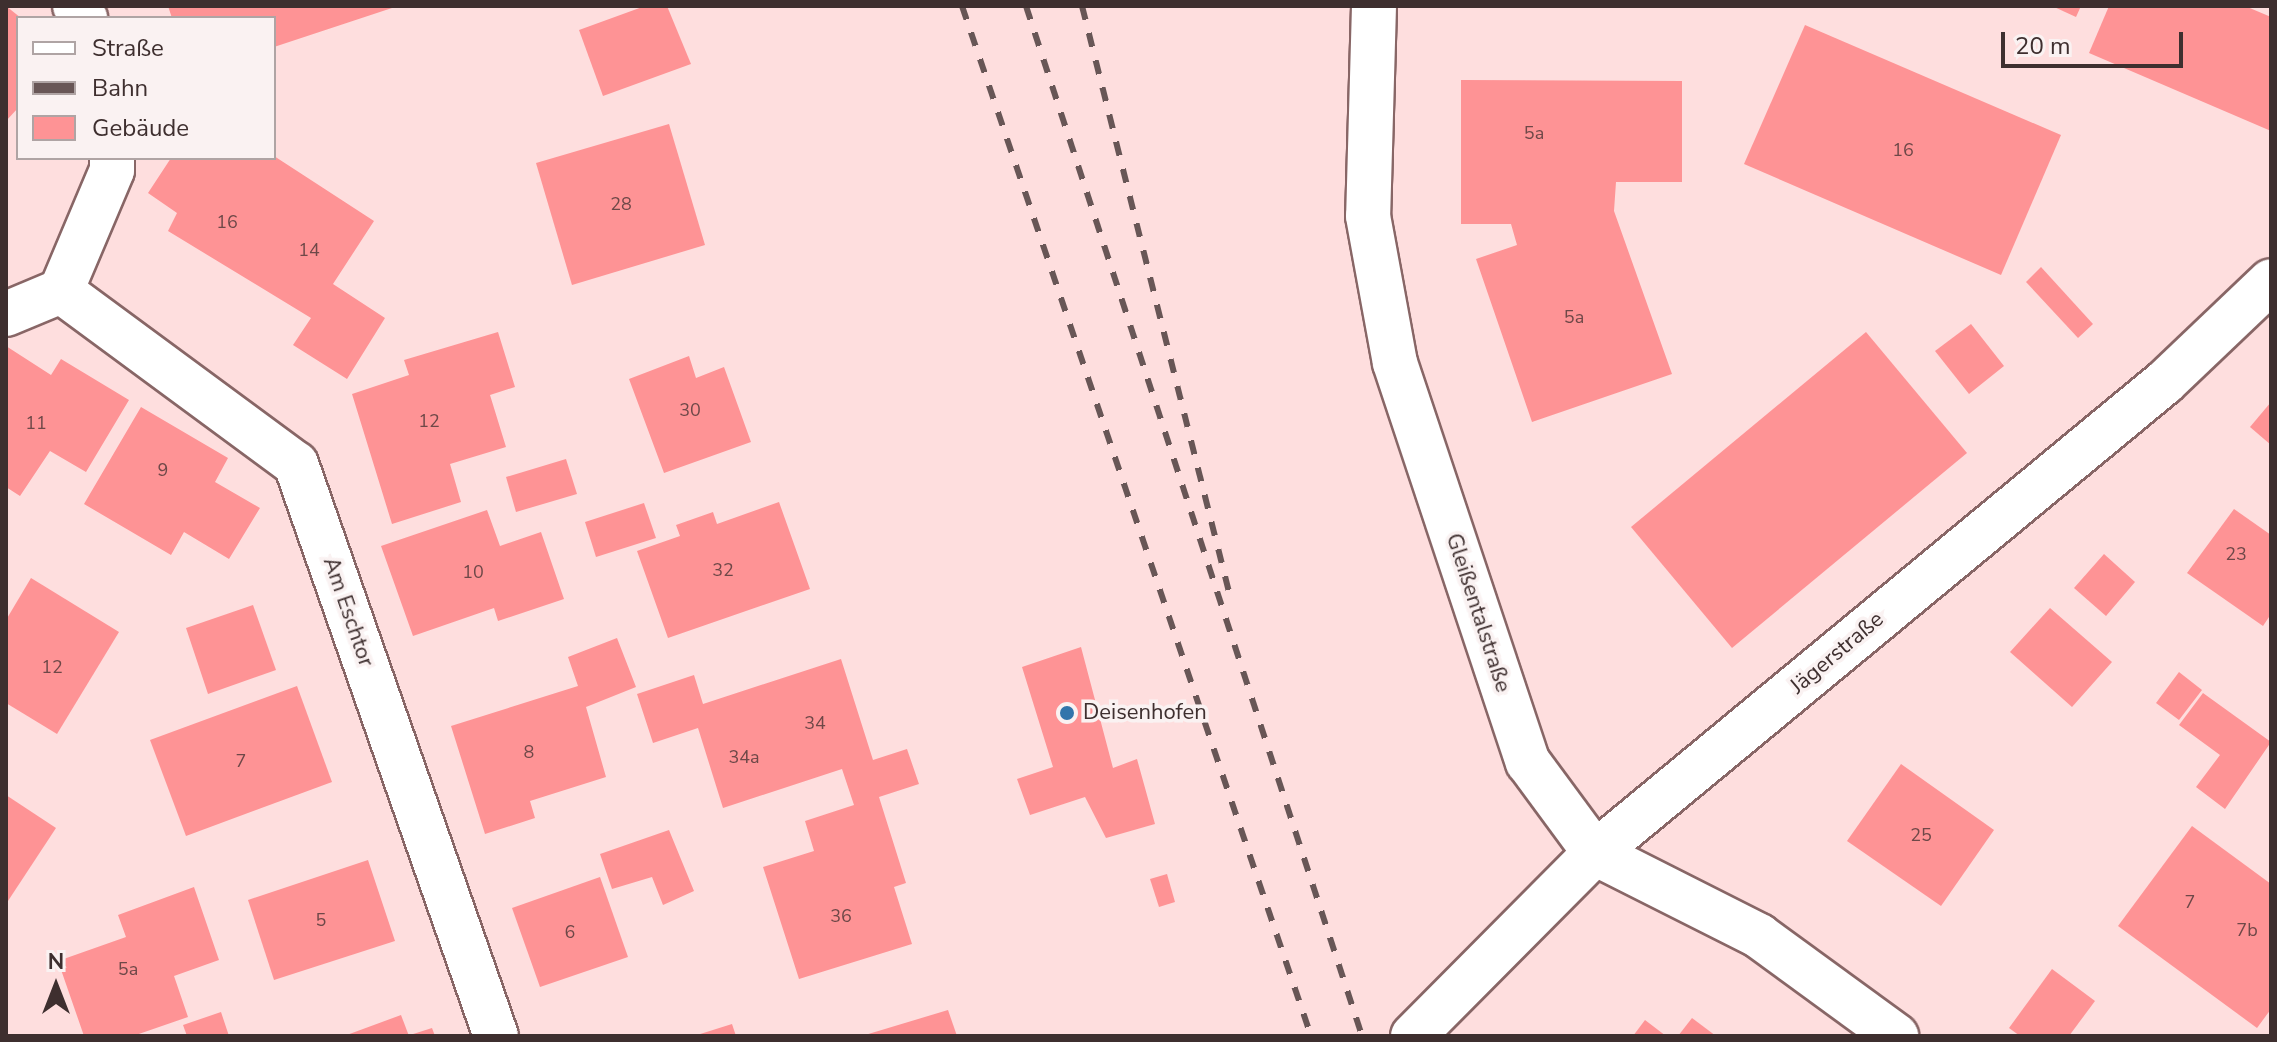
<!DOCTYPE html>
<meta charset="utf-8">
<style>
body{margin:0}
#map{position:relative;width:2277px;height:1042px;overflow:hidden;background:#fedede;font-family:"Nunito Sans",sans-serif}
div>[style]{position:absolute}
.building>*{inset:0;background:#fe9395}
.roads{filter:drop-shadow(2px 0 #866) drop-shadow(-2px 0 #866) drop-shadow(0 2px #866) drop-shadow(0 -2px #866)}
.street>*{height:44px;margin:-22px;padding:0 22px;transform-origin:22px;border-radius:22px;background:#fff}
.rail>*{height:6px;margin-top:-3px;transform-origin:0;background:repeating-linear-gradient(90deg,#685656 0 14px,transparent 0 28px)}
.dots>*{width:22px;height:22px;translate:-50% -50%;box-sizing:border-box;border:4px solid #faf2f2;border-radius:50%}
span{translate:-50% -50%;white-space:nowrap;text-align:center;line-height:1.15;-webkit-text-stroke:7px #faf2f2;paint-order:stroke}
.number-label{font-size:18px;color:#6e4848}
.number-label span{-webkit-text-stroke-width:0}
.street-label{font-size:22px;color:#3e2f2f}
.poi-label{font-size:22px;color:#3e2f2f}
.left{translate:0 -50%;text-align:left}
.frame{position:absolute;inset:0;border:8px solid #3e2f2f;pointer-events:none}
.legend{position:absolute;left:16px;top:16px;width:260px;height:144px;box-sizing:border-box;background:#faf2f2;border:2px solid #afa4a4;margin:0;padding:10px 14px;list-style:none;font-size:24px;color:#3e2f2f}
.legend li{display:flex;align-items:center;gap:16px;height:40px}
.legend b{width:40px;border:2px solid #afa4a4}
.north{position:absolute;left:16px;top:946px;width:80px;height:80px;-webkit-text-stroke:6px #faf2f2;paint-order:stroke;rotate:0deg;font-size:22px;font-weight:700;line-height:32px;text-align:center;color:#3e2f2f}
.north::after{content:'';display:block;margin:auto;width:28px;height:36px;background:#3e2f2f;clip-path:polygon(50% 0,100% 100%,50% 72%,0 100%)}
.scale{position:absolute;left:2001px;top:32px;width:182px;height:36px;box-sizing:border-box;border:4px solid #3e2f2f;border-top:0;padding-left:10px;font-size:24px;line-height:28px;white-space:nowrap;color:#3e2f2f;-webkit-text-stroke:6px #faf2f2;paint-order:stroke}
</style>
<div id="map">
<div class="building">
<i style="clip-path:polygon(6px 6px,21px 18px,18px 108px,6px 121px)"></i>
<i style="clip-path:polygon(168px 6px,395px 6px,395px 7px,274px 47px,274px 18px,172px 18px)"></i>
<i style="clip-path:polygon(645px 6px,667px 6px,691px 64px,603px 96px,579px 30px)"></i>
<i style="clip-path:polygon(2052px 6px,2081px 6px,2076px 17px)"></i>
<i style="clip-path:polygon(2109px 6px,2245px 6px,2271px 17px,2271px 131px,2089px 53px)"></i>
<i style="clip-path:polygon(1805px 25px,2061px 135px,2001px 275px,1744px 164px)"></i>
<i style="clip-path:polygon(1461px 80px,1682px 81px,1682px 182px,1616px 182px,1614px 211px,1672px 374px,1532px 422px,1476px 259px,1517px 245px,1511px 224px,1461px 224px)"></i>
<i style="clip-path:polygon(669px 124px,705px 245px,572px 285px,536px 163px)"></i>
<i style="clip-path:polygon(274px 156px,374px 221px,333px 284px,385px 318px,347px 379px,293px 345px,311px 318px,168px 231px,177px 213px,148px 193px,171px 158px)"></i>
<i style="clip-path:polygon(2041px 267px,2093px 324px,2078px 338px,2026px 282px)"></i>
<i style="clip-path:polygon(1971px 324px,2004px 366px,1969px 394px,1935px 351px)"></i>
<i style="clip-path:polygon(498px 332px,515px 387px,490px 395px,506px 447px,450px 464px,461px 502px,392px 524px,352px 394px,409px 375px,404px 360px)"></i>
<i style="clip-path:polygon(1866px 332px,1967px 453px,1732px 648px,1631px 527px)"></i>
<i style="clip-path:polygon(6px 346px,51px 375px,61px 359px,129px 400px,86px 472px,50px 451px,20px 496px,6px 487px)"></i>
<i style="clip-path:polygon(689px 356px,696px 378px,724px 367px,751px 442px,664px 473px,629px 379px)"></i>
<i style="clip-path:polygon(2271px 402px,2271px 445px,2250px 427px)"></i>
<i style="clip-path:polygon(141px 407px,228px 458px,215px 482px,260px 508px,229px 559px,184px 532px,171px 555px,84px 504px)"></i>
<i style="clip-path:polygon(566px 459px,577px 494px,516px 512px,506px 477px)"></i>
<i style="clip-path:polygon(779px 502px,810px 589px,668px 638px,637px 551px,680px 536px,676px 525px,713px 512px,717px 524px)"></i>
<i style="clip-path:polygon(644px 503px,656px 538px,596px 557px,585px 522px)"></i>
<i style="clip-path:polygon(2234px 509px,2271px 535px,2271px 614px,2263px 626px,2187px 573px)"></i>
<i style="clip-path:polygon(487px 510px,500px 546px,541px 532px,564px 599px,498px 621px,494px 608px,413px 636px,381px 546px)"></i>
<i style="clip-path:polygon(2104px 554px,2135px 582px,2106px 616px,2074px 588px)"></i>
<i style="clip-path:polygon(31px 578px,119px 632px,57px 734px,6px 703px,6px 620px)"></i>
<i style="clip-path:polygon(253px 605px,276px 670px,208px 694px,186px 628px)"></i>
<i style="clip-path:polygon(2050px 608px,2112px 662px,2072px 707px,2010px 652px)"></i>
<i style="clip-path:polygon(617px 638px,636px 687px,586px 707px,606px 777px,530px 801px,535px 818px,485px 834px,451px 726px,578px 686px,568px 657px)"></i>
<i style="clip-path:polygon(1081px 647px,1113px 768px,1137px 759px,1155px 824px,1106px 838px,1085px 797px,1030px 815px,1017px 779px,1053px 767px,1022px 667px)"></i>
<i style="clip-path:polygon(841px 659px,873px 760px,907px 749px,919px 784px,879px 797px,906px 883px,894px 887px,912px 944px,799px 979px,763px 867px,814px 851px,805px 821px,854px 805px,842px 769px,723px 808px,698px 728px,653px 743px,637px 694px,694px 675px,703px 704px)"></i>
<i style="clip-path:polygon(2179px 672px,2202px 690px,2179px 720px,2156px 703px)"></i>
<i style="clip-path:polygon(297px 686px,332px 782px,186px 836px,150px 740px)"></i>
<i style="clip-path:polygon(2203px 693px,2271px 742px,2225px 809px,2196px 787px,2220px 755px,2179px 725px)"></i>
<i style="clip-path:polygon(1901px 764px,1994px 830px,1941px 906px,1847px 841px)"></i>
<i style="clip-path:polygon(6px 795px,56px 828px,6px 904px)"></i>
<i style="clip-path:polygon(2192px 826px,2271px 884px,2271px 1009px,2257px 1028px,2118px 926px)"></i>
<i style="clip-path:polygon(669px 830px,694px 891px,663px 905px,652px 877px,612px 889px,600px 854px)"></i>
<i style="clip-path:polygon(368px 860px,395px 941px,274px 980px,248px 900px)"></i>
<i style="clip-path:polygon(1167px 874px,1175px 902px,1159px 907px,1150px 879px)"></i>
<i style="clip-path:polygon(600px 877px,628px 957px,540px 987px,512px 908px)"></i>
<i style="clip-path:polygon(194px 887px,219px 960px,174px 976px,188px 1017px,133px 1036px,84px 1036px,58px 961px,126px 937px,118px 915px)"></i>
<i style="clip-path:polygon(2052px 969px,2095px 1001px,2069px 1036px,2020px 1036px,2009px 1028px)"></i>
<i style="clip-path:polygon(948px 1010px,957px 1036px,865px 1036px,865px 1035px)"></i>
<i style="clip-path:polygon(221px 1012px,229px 1036px,187px 1036px,183px 1025px)"></i>
<i style="clip-path:polygon(401px 1015px,409px 1036px,344px 1036px)"></i>
<i style="clip-path:polygon(1692px 1018px,1716px 1036px,1678px 1036px)"></i>
<i style="clip-path:polygon(1645px 1020px,1666px 1036px,1633px 1036px)"></i>
<i style="clip-path:polygon(732px 1024px,736px 1036px,697px 1036px,697px 1035px)"></i>
<i style="clip-path:polygon(432px 1028px,435px 1036px,410px 1036px,410px 1035px)"></i>
</div>
<div class="roads">
<div class="street">
<i style="left:75px;top:6px;width:16px;rotate:50deg"></i>
<i style="left:1374px;top:6px;width:210px;rotate:91.6deg"></i>
<i style="left:1368px;top:216px;width:149px;rotate:79.6deg"></i>
<i style="left:1395px;top:363px;width:421px;rotate:71.6deg"></i>
<i style="left:1528px;top:762px;width:113px;rotate:53.6deg"></i>
<i style="left:1595px;top:853px;width:184px;rotate:26.8deg"></i>
<i style="left:1759px;top:936px;width:170px;rotate:36.1deg"></i>
<i style="left:61px;top:291px;width:292px;rotate:36.4deg"></i>
<i style="left:296px;top:464px;width:606px;rotate:70.73deg"></i>
<i style="left:6px;top:314px;width:60px;rotate:-22.7deg"></i>
<i style="left:61px;top:291px;width:131px;rotate:-67.1deg"></i>
<i style="left:112px;top:170px;width:12px;rotate:-90deg"></i>
<i style="left:1413px;top:1036px;width:258px;rotate:-45.2deg"></i>
<i style="left:1595px;top:853px;width:739px;rotate:-39.57deg"></i>
<i style="left:2165px;top:382px;width:146px;rotate:-43.6deg"></i>
</div>
</div>
<div class="rail">
<i style="left:962px;top:6px;width:1088px;rotate:71.28deg"></i>
<i style="left:1026px;top:6px;width:1083px;rotate:71.93deg"></i>
<i style="left:1082px;top:6px;width:604px;rotate:75.92deg"></i>
</div>
<div class="dots">
<i style="left:1067px;top:713px;background:#3275ab"></i>
</div>
<div class="number-label">
<span style="left:1534px;top:133px">5a</span>
<span style="left:1903px;top:150px">16</span>
<span style="left:621px;top:204px">28</span>
<span style="left:227px;top:222px">16</span>
<span style="left:309px;top:250px">14</span>
<span style="left:1574px;top:317px">5a</span>
<span style="left:690px;top:410px">30</span>
<span style="left:429px;top:421px">12</span>
<span style="left:36px;top:423px">11</span>
<span style="left:163px;top:470px">9</span>
<span style="left:2236px;top:554px">23</span>
<span style="left:723px;top:570px">32</span>
<span style="left:473px;top:572px">10</span>
<span style="left:52px;top:667px">12</span>
<span style="left:815px;top:723px">34</span>
<span style="left:529px;top:752px">8</span>
<span style="left:744px;top:757px">34a</span>
<span style="left:241px;top:761px">7</span>
<span style="left:1921px;top:835px">25</span>
<span style="left:2190px;top:902px">7</span>
<span style="left:841px;top:916px">36</span>
<span style="left:321px;top:920px">5</span>
<span style="left:2247px;top:930px">7b</span>
<span style="left:570px;top:932px">6</span>
<span style="left:128px;top:969px">5a</span>
</div>
<div class="street-label">
<span style="left:348px;top:612px;rotate:71deg">Am Eschtor</span>
<span style="left:1478px;top:613px;rotate:72deg">Gleißentalstraße</span>
<span style="left:1837px;top:653px;rotate:-40deg">Jägerstraße</span>
</div>
<div class="poi-label">
<span class="left" style="left:1083px;top:713px">Deisenhofen</span>
</div>
<div class="frame"></div>
<ul class="legend">
<li><b style="height:10px;background:#fff"></b>Straße</li>
<li><b style="height:10px;background:#685656"></b>Bahn</li>
<li><b style="height:22px;background:#fe9395"></b>Gebäude</li>
</ul>
<div class="north">N</div>
<div class="scale">20 m</div>
</div>
